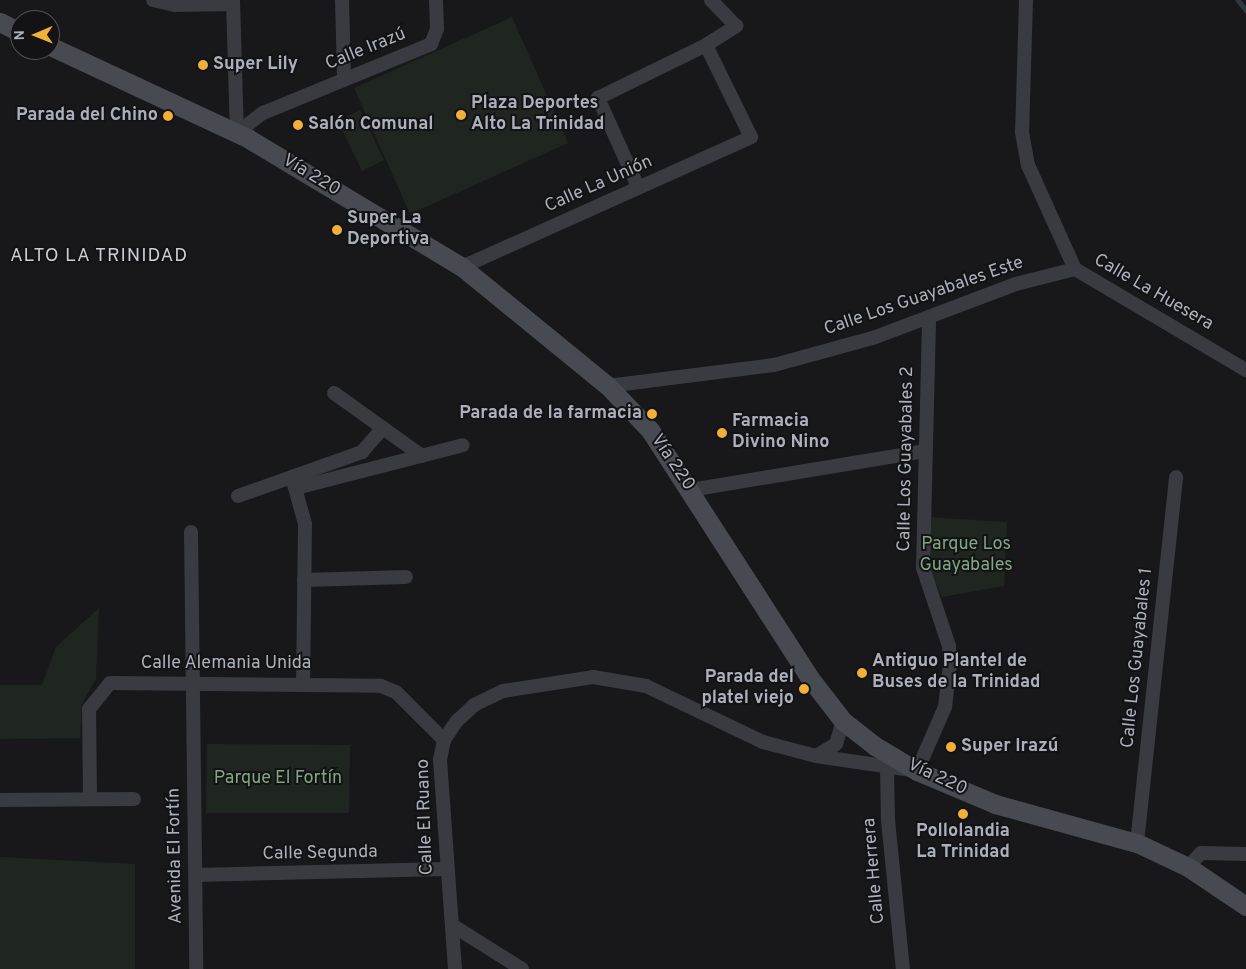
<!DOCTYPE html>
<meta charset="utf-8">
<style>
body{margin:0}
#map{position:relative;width:1246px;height:969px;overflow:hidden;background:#18181b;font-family:Overpass,sans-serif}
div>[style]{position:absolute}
.green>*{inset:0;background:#1e261f}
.stream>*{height:4.5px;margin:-2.25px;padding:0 2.25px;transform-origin:2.25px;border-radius:2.25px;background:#2e383f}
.street>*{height:14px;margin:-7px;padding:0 7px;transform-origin:7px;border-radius:7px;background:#393b40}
.secondary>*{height:19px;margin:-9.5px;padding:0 9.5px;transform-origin:9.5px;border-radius:9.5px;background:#474a50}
.dots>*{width:14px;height:14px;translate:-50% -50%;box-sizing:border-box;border:2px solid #131316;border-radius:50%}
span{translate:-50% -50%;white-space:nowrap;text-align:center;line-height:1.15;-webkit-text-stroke:4px #131316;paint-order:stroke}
.street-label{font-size:18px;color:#abb0ba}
.poi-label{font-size:18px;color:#abb0ba;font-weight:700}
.left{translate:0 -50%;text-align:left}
.right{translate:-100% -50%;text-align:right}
.park-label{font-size:18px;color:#82a583}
.neighbourhood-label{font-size:19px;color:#cccfd6;letter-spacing:1px}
.north{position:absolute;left:10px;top:10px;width:50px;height:50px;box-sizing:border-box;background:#131316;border:1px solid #505258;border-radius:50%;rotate:269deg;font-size:14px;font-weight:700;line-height:20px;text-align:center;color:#abb0ba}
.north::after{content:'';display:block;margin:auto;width:18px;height:22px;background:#f2af39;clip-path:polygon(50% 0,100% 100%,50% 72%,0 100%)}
</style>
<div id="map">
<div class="green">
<i style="clip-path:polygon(512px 17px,568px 143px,410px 214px,354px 88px)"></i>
<i style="clip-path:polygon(360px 110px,384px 160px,362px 171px,338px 121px)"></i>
<i style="clip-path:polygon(929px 517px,1007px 522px,1004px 586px,942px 597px,931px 574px)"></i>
<i style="clip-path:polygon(99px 608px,96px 679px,82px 704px,80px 738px,0 739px,0 685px,42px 685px,56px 647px)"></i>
<i style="clip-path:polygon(207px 744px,350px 745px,349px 813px,206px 813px)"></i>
<i style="clip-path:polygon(0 857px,135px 864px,135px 969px,0 969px)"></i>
</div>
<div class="stream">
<i style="left:1238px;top:0;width:13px;rotate:51deg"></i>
</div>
<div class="street">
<i style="left:153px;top:0;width:23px;rotate:13deg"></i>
<i style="left:175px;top:5px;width:58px;rotate:-1deg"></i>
<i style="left:233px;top:0;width:133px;rotate:88.3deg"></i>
<i style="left:342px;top:0;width:79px;rotate:88.5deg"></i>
<i style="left:1026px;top:0;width:132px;rotate:91.7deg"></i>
<i style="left:1022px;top:132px;width:34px;rotate:80deg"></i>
<i style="left:1028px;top:165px;width:114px;rotate:65.7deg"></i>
<i style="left:1075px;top:269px;width:199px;rotate:30.6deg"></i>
<i style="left:237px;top:133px;width:33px;rotate:-38deg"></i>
<i style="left:263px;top:113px;width:182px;rotate:-22.3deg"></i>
<i style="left:431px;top:44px;width:16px;rotate:-68deg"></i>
<i style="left:437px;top:29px;width:29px;rotate:-92deg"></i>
<i style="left:638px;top:187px;width:98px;rotate:-114.2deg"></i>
<i style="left:598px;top:98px;width:120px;rotate:-26.1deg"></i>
<i style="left:462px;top:267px;width:317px;rotate:-24.2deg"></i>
<i style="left:751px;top:137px;width:102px;rotate:-116.1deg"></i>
<i style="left:706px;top:45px;width:36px;rotate:-32deg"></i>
<i style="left:736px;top:26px;width:36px;rotate:-134deg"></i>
<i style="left:608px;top:386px;width:167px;rotate:-7.2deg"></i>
<i style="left:774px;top:365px;width:103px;rotate:-15.3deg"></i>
<i style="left:873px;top:338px;width:153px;rotate:-20.7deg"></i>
<i style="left:1016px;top:284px;width:61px;rotate:-14.3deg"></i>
<i style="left:334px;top:393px;width:108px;rotate:35.6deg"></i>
<i style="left:292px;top:477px;width:49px;rotate:74.5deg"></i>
<i style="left:305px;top:524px;width:158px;rotate:90.7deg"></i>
<i style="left:296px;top:488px;width:172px;rotate:-14.4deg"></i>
<i style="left:690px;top:490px;width:238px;rotate:-9.4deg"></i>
<i style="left:238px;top:496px;width:132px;rotate:-19.5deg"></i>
<i style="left:362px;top:452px;width:32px;rotate:-49deg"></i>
<i style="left:191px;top:532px;width:437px;rotate:89.3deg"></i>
<i style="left:304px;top:580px;width:102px;rotate:-1.7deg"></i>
<i style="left:816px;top:756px;width:23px;rotate:-31deg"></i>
<i style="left:836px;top:744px;width:24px;rotate:-73deg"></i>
<i style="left:887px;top:769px;width:51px;rotate:88.9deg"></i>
<i style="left:888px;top:820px;width:150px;rotate:84.3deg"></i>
<i style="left:90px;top:799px;width:90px;rotate:-90.6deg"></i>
<i style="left:89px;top:709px;width:33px;rotate:-51deg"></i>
<i style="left:110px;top:683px;width:271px;rotate:0.6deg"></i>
<i style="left:381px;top:686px;width:16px;rotate:22deg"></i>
<i style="left:396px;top:692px;width:68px;rotate:45deg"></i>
<i style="left:0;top:800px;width:134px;rotate:-0.4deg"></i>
<i style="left:1137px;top:843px;width:368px;rotate:-83.9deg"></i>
<i style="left:1188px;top:867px;width:19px;rotate:-47deg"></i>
<i style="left:1201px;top:853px;width:45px;rotate:1.3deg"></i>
<i style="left:196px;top:875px;width:250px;rotate:-1.4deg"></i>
<i style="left:455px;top:927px;width:79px;rotate:32.1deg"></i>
<i style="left:455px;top:969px;width:210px;rotate:-94.1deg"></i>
<i style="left:440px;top:760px;width:20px;rotate:-79deg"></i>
<i style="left:444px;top:740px;width:23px;rotate:-56deg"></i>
<i style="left:457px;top:721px;width:23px;rotate:-43deg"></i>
<i style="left:474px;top:705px;width:32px;rotate:-26deg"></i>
<i style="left:503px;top:691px;width:91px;rotate:-8.8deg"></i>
<i style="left:593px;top:677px;width:54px;rotate:9.6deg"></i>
<i style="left:646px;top:686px;width:130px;rotate:25.6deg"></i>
<i style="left:763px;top:742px;width:55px;rotate:14.8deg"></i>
<i style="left:816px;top:756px;width:102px;rotate:8.4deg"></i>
<i style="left:917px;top:771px;width:70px;rotate:-66.4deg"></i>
<i style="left:945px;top:707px;width:42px;rotate:-83.2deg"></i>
<i style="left:950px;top:665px;width:19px;rotate:-93deg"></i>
<i style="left:949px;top:646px;width:82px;rotate:-108.4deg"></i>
<i style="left:923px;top:568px;width:251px;rotate:-88.6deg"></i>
</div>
<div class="secondary">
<i style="left:0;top:22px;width:22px;rotate:27deg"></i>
<i style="left:50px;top:46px;width:220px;rotate:25deg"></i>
<i style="left:249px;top:139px;width:249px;rotate:31deg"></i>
<i style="left:462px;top:267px;width:188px;rotate:39.2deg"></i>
<i style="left:608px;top:386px;width:61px;rotate:46.3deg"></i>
<i style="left:650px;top:430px;width:294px;rotate:57.2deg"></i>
<i style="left:809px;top:677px;width:56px;rotate:52.3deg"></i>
<i style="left:843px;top:721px;width:41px;rotate:38deg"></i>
<i style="left:875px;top:746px;width:49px;rotate:30.8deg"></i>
<i style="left:917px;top:771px;width:85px;rotate:22.9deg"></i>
<i style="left:995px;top:804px;width:147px;rotate:15.4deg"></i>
<i style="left:1137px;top:843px;width:56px;rotate:25.2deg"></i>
<i style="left:1188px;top:867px;width:70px;rotate:33.9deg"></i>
</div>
<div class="dots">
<i style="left:203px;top:65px;background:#f2af39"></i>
<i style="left:461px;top:115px;background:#f2af39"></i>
<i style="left:168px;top:116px;background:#f2af39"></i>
<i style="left:298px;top:125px;background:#f2af39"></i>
<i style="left:337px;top:230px;background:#f2af39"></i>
<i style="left:652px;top:414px;background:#f2af39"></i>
<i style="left:722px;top:433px;background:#f2af39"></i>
<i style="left:862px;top:673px;background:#f2af39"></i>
<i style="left:804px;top:689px;background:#f2af39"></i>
<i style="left:951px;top:747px;background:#f2af39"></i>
<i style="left:963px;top:814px;background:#f2af39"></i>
</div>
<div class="street-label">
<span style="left:366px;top:50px;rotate:-22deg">Calle Irazú</span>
<span style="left:311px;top:176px;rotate:31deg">Vía 220</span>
<span style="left:599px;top:185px;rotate:-24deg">Calle La Unión</span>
<span style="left:1153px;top:293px;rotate:30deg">Calle La Huesera</span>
<span style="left:924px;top:297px;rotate:-19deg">Calle Los Guayabales Este</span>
<span style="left:907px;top:459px;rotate:-89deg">Calle Los Guayabales 2</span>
<span style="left:672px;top:463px;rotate:56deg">Vía 220</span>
<span style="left:1138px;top:658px;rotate:-84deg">Calle Los Guayabales 1</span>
<span style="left:226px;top:664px">Calle Alemania Unida</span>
<span style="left:937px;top:778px;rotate:25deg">Vía 220</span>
<span style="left:426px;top:817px;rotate:-92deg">Calle El Ruano</span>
<span style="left:320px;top:854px;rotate:-1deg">Calle Segunda</span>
<span style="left:176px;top:856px;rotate:-91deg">Avenida El Fortín</span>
<span style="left:875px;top:871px;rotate:-95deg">Calle Herrera</span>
</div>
<div class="poi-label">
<span class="left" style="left:213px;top:65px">Super Lily</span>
<span class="left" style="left:471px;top:115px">Plaza Deportes<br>Alto La Trinidad</span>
<span class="right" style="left:158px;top:116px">Parada del Chino</span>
<span class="left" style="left:308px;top:125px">Salón Comunal</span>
<span class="left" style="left:347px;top:230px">Super La<br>Deportiva</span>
<span class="right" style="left:642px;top:414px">Parada de la farmacia</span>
<span class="left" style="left:732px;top:433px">Farmacia<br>Divino Nino</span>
<span class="left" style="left:872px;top:673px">Antiguo Plantel de<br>Buses de la Trinidad</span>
<span class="right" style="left:794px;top:689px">Parada del<br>platel viejo</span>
<span class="left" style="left:961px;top:747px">Super Irazú</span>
<span style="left:963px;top:843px">Pollolandia<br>La Trinidad</span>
</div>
<div class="park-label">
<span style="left:966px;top:556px">Parque Los<br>Guayabales</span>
<span style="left:278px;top:779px">Parque El Fortín</span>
</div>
<div class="neighbourhood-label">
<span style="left:99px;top:257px">ALTO LA TRINIDAD</span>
</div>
<div class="north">N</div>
</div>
